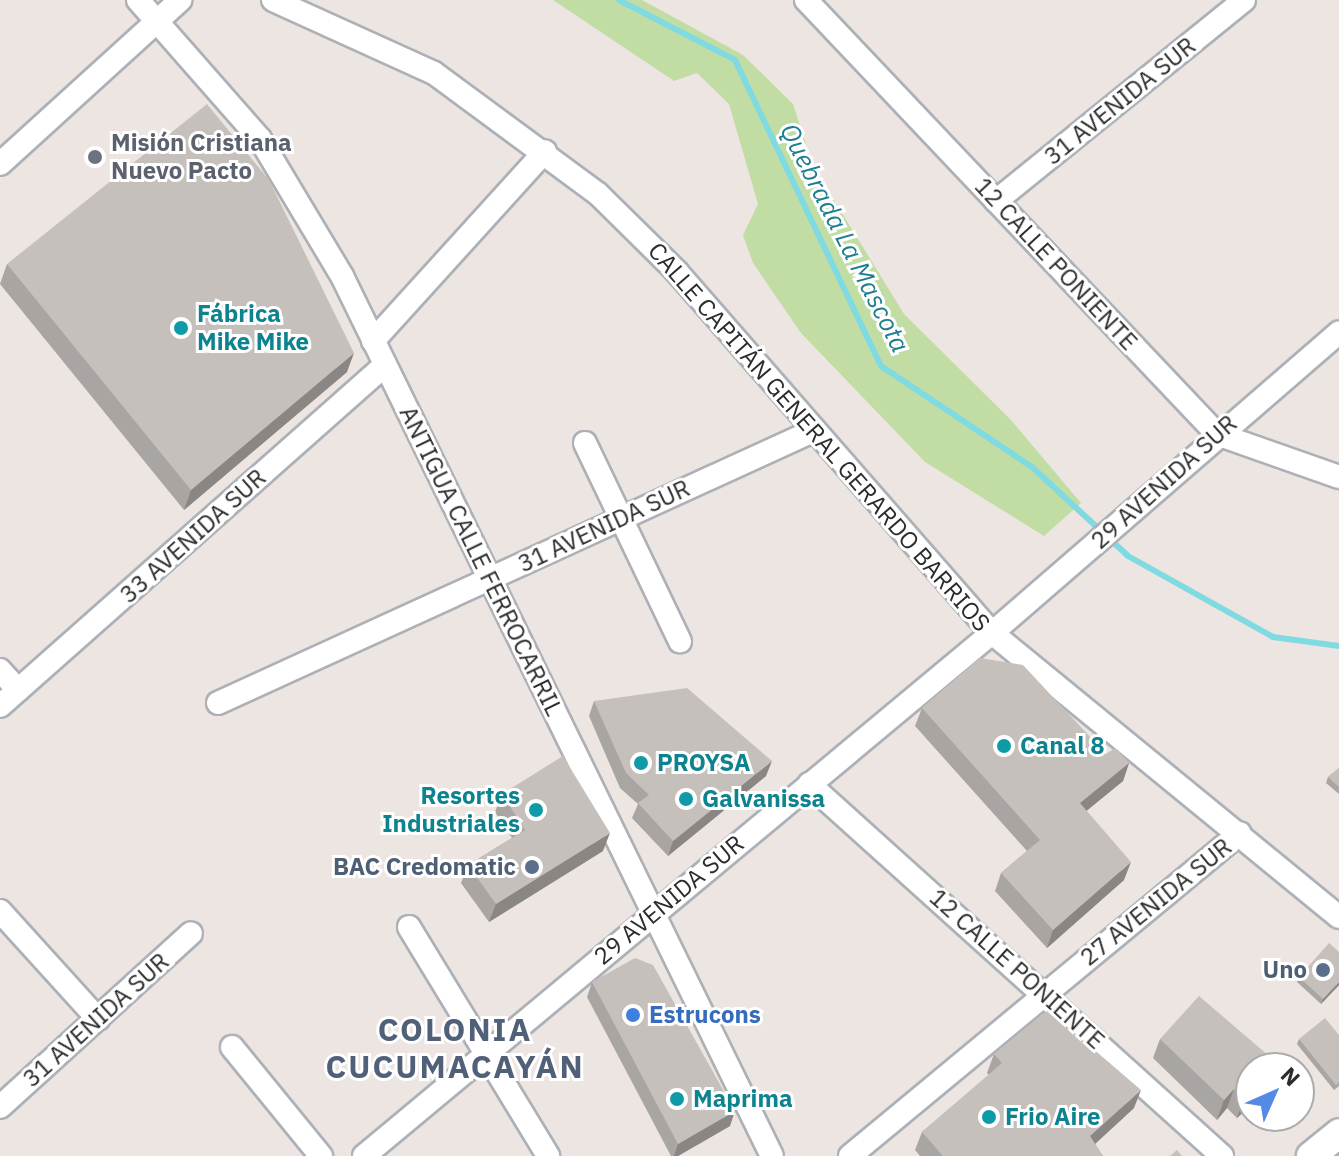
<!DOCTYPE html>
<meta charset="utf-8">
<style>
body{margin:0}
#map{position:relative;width:1339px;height:1156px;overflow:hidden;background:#ece5e1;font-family:"IBM Plex Sans",sans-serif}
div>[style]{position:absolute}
.green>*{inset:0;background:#c1dda3}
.stream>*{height:6px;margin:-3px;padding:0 3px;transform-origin:3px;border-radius:3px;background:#80dae2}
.roads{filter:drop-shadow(2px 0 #adb1b7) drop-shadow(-2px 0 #adb1b7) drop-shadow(0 2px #adb1b7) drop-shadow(0 -2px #adb1b7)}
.minor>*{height:22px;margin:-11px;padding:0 11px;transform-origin:11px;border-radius:11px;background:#fff}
.tertiary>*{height:28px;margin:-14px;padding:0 14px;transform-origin:14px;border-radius:14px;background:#fff}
.wall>*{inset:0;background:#a9a5a2}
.shaded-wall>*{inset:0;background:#8a8684}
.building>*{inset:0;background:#c5c0bc}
.dots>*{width:22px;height:22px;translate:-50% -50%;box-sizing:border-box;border:4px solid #fff;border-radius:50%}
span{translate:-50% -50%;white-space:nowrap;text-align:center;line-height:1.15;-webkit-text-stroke:6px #fff;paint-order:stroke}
.street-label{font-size:24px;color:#2c2c2c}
.worship-label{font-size:24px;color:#5b616d;font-weight:700}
.left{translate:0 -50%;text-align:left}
.culture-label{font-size:24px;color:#0d838f;font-weight:700}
.right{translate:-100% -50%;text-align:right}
.service-label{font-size:24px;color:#4e5e75;font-weight:700}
.shop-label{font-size:24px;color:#366cbe;font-weight:700}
.water-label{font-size:26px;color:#1d7e90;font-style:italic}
.district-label{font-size:32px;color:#516079;font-weight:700;letter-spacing:2px}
.north{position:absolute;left:1235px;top:1052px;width:80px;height:80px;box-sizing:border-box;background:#fff;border:2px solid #ababab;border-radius:50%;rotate:45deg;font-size:22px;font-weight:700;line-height:32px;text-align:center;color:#2c2c2c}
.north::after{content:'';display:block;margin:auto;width:28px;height:36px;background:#538ae7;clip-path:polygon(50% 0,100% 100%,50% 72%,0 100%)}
</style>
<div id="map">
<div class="green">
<i style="clip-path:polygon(553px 0,642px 0,743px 55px,793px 104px,813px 166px,904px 314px,1011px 420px,1081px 503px,1044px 536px,925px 462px,801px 333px,753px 263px,743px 235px,758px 204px,729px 104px,697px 73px,674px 81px)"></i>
</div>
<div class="stream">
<i style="left:619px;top:0;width:131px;rotate:27.3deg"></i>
<i style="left:735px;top:60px;width:339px;rotate:64.5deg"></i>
<i style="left:881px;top:366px;width:182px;rotate:33.8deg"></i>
<i style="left:1032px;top:467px;width:131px;rotate:42.8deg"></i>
<i style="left:1128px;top:556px;width:166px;rotate:29.2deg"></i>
<i style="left:1273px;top:637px;width:67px;rotate:7.8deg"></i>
</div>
<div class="roads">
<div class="minor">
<i style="left:138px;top:0;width:185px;rotate:48.7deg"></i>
<i style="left:260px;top:139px;width:160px;rotate:59.1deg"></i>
<i style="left:342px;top:276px;width:979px;rotate:63.96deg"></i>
<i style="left:273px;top:0;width:177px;rotate:24.4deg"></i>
<i style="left:434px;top:73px;width:204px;rotate:36.4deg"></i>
<i style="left:598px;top:194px;width:111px;rotate:44.6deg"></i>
<i style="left:677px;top:272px;width:479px;rotate:48.9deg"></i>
<i style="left:992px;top:633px;width:448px;rotate:39.3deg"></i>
<i style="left:806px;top:0;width:598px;rotate:46.56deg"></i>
<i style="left:1217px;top:434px;width:129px;rotate:19.4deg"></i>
<i style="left:0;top:164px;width:244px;rotate:-42.3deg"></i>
<i style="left:996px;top:201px;width:319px;rotate:-39deg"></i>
<i style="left:373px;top:341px;width:256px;rotate:-47.8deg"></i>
<i style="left:585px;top:443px;width:220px;rotate:64.4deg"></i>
<i style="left:0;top:670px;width:27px;rotate:48deg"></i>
<i style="left:218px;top:703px;width:656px;rotate:-24.57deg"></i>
<i style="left:0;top:706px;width:514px;rotate:-41.53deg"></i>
<i style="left:809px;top:784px;width:556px;rotate:42.01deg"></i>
<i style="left:0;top:911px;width:146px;rotate:47.8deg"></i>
<i style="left:409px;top:927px;width:268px;rotate:58.7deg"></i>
<i style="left:232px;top:1047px;width:141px;rotate:50.8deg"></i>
<i style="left:0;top:1107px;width:258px;rotate:-42.3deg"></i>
<i style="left:364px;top:1156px;width:817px;rotate:-39.79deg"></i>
<i style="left:992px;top:633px;width:459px;rotate:-40.9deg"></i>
<i style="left:850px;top:1156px;width:506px;rotate:-39.63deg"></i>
</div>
<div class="tertiary">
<i style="left:1311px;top:1156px;width:36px;rotate:-39deg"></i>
</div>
</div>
<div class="wall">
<i style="clip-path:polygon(7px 264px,347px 372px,184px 510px,0 284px)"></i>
<i style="clip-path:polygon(594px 701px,766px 776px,668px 856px,632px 818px,638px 804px,620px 788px,589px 716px)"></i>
<i style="clip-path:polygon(922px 708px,1106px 754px,1129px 763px,1123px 781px,1086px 811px,1124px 880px,1047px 948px,995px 891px,1001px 873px,1027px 851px,915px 726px)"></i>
<i style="clip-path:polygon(1339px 768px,1339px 794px,1326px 783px,1328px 777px)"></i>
<i style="clip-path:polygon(502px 794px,603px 851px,489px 922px,461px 883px,468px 865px,512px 838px,495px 812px)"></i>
<i style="clip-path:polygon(1299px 977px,1339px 985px,1321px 1004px,1297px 982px)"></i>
<i style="clip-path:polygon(592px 982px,730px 1126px,678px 1156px,671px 1156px,587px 997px)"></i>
<i style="clip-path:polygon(1339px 1035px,1339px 1086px,1334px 1090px,1297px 1044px,1299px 1039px)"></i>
<i style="clip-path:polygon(1160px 1039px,1251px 1068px,1251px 1105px,1237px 1118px,1227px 1108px,1217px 1120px,1153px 1058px)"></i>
<i style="clip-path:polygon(994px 1054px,1134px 1108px,1095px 1144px,1103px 1156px,920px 1156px,915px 1150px,922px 1132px,989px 1075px,987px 1073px)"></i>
<i style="clip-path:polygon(1274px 1116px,1297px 1116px,1285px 1127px)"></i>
</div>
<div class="shaded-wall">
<i style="clip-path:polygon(354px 353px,347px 372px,184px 510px,191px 490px)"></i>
<i style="clip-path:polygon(772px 761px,766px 776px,668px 856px,673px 841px)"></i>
<i style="clip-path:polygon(1129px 763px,1123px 781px,1073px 822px,1080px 803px)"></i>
<i style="clip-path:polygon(610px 833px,603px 851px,489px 922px,496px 904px)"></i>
<i style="clip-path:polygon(1131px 862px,1124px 880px,1047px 948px,1053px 930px)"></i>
<i style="clip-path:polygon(1339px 982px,1339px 985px,1321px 1004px,1323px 999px)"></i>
<i style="clip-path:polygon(1234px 1089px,1227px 1108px,1217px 1120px,1224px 1100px)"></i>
<i style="clip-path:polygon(1141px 1090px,1134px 1108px,1083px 1155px,1090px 1136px)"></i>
<i style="clip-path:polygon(1310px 1091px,1303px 1111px,1299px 1115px,1299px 1101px)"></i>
<i style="clip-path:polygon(1251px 1092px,1251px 1105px,1237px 1118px,1244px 1099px)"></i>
<i style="clip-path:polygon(735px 1111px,730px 1126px,678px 1156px,674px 1156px,678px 1144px)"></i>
<i style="clip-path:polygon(1289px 1116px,1297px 1116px,1285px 1127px)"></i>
</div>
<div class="building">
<i style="clip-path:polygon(207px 104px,269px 180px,354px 353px,191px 490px,7px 264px)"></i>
<i style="clip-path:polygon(980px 658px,1023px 665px,1106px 754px,1115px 748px,1129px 763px,1080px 803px,1131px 862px,1053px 930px,1001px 873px,1040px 840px,922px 708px)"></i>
<i style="clip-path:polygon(687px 688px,772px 761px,673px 841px,638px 803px,649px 795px,626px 773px,594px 701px)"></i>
<i style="clip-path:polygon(563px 756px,610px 833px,496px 904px,468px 865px,525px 830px,502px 794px)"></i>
<i style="clip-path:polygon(1339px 768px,1339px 787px,1328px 777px)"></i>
<i style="clip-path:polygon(1329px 943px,1339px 952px,1339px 982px,1323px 999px,1299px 977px)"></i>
<i style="clip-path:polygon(635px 958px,653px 965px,735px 1111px,678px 1144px,592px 982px)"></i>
<i style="clip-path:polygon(1199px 996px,1283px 1068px,1251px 1068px,1251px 1092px,1244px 1099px,1234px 1089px,1224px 1100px,1160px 1039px)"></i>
<i style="clip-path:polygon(1048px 1010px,1141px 1090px,1090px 1136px,1103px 1156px,943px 1156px,922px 1132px,1002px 1063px,994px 1054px)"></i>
<i style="clip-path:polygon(1325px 1018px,1339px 1035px,1339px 1082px,1336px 1085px,1299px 1039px)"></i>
<i style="clip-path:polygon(1299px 1082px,1310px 1091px,1299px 1101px)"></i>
<i style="clip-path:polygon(1177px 1150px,1182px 1156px,1170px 1156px)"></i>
</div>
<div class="dots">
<i style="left:95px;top:157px;background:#6b7280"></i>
<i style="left:181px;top:328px;background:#0f9aa8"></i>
<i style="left:1004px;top:746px;background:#0f9aa8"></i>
<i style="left:641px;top:763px;background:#0f9aa8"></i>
<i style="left:686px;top:799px;background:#0f9aa8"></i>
<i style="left:536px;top:810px;background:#0f9aa8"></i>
<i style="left:532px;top:867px;background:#5c6f8a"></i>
<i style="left:1323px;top:970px;background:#5c6f8a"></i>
<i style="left:633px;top:1015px;background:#3f7fe0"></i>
<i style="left:677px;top:1099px;background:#0f9aa8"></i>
<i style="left:989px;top:1117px;background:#0f9aa8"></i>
</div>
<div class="street-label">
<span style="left:1120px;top:101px;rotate:-39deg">31 AVENIDA SUR</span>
<span style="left:1056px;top:264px;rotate:47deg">12 CALLE PONIENTE</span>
<span style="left:819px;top:437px;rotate:49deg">CALLE CAPITÁN GENERAL GERARDO BARRIOS</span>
<span style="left:1164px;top:482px;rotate:-42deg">29 AVENIDA SUR</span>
<span style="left:604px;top:526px;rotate:-25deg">31 AVENIDA SUR</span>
<span style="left:193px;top:536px;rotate:-42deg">33 AVENIDA SUR</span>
<span style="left:481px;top:561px;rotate:64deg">ANTIGUA CALLE FERROCARRIL</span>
<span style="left:669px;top:900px;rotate:-40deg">29 AVENIDA SUR</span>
<span style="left:1156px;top:902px;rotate:-39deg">27 AVENIDA SUR</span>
<span style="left:1017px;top:969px;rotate:42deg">12 CALLE PONIENTE</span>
<span style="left:96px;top:1020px;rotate:-42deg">31 AVENIDA SUR</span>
</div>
<div class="worship-label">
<span class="left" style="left:111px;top:157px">Misión Cristiana<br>Nuevo Pacto</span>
</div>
<div class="culture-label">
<span class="left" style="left:197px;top:328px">Fábrica<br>Mike Mike</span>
<span class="left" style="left:1020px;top:746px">Canal 8</span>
<span class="left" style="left:657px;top:763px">PROYSA</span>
<span class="right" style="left:520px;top:810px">Resortes<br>Industriales</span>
<span class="left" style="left:702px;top:799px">Galvanissa</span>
<span class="left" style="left:693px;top:1099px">Maprima</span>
<span class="left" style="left:1005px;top:1117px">Frio Aire</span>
</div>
<div class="service-label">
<span class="right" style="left:516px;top:867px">BAC Credomatic</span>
<span class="right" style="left:1307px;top:970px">Uno</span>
</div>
<div class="shop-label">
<span class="left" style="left:649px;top:1015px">Estrucons</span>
</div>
<div class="water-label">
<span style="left:845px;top:238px;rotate:63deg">Quebrada La Mascota</span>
</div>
<div class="district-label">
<span style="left:455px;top:1048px">COLONIA<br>CUCUMACAYÁN</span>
</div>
<div class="north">N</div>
</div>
